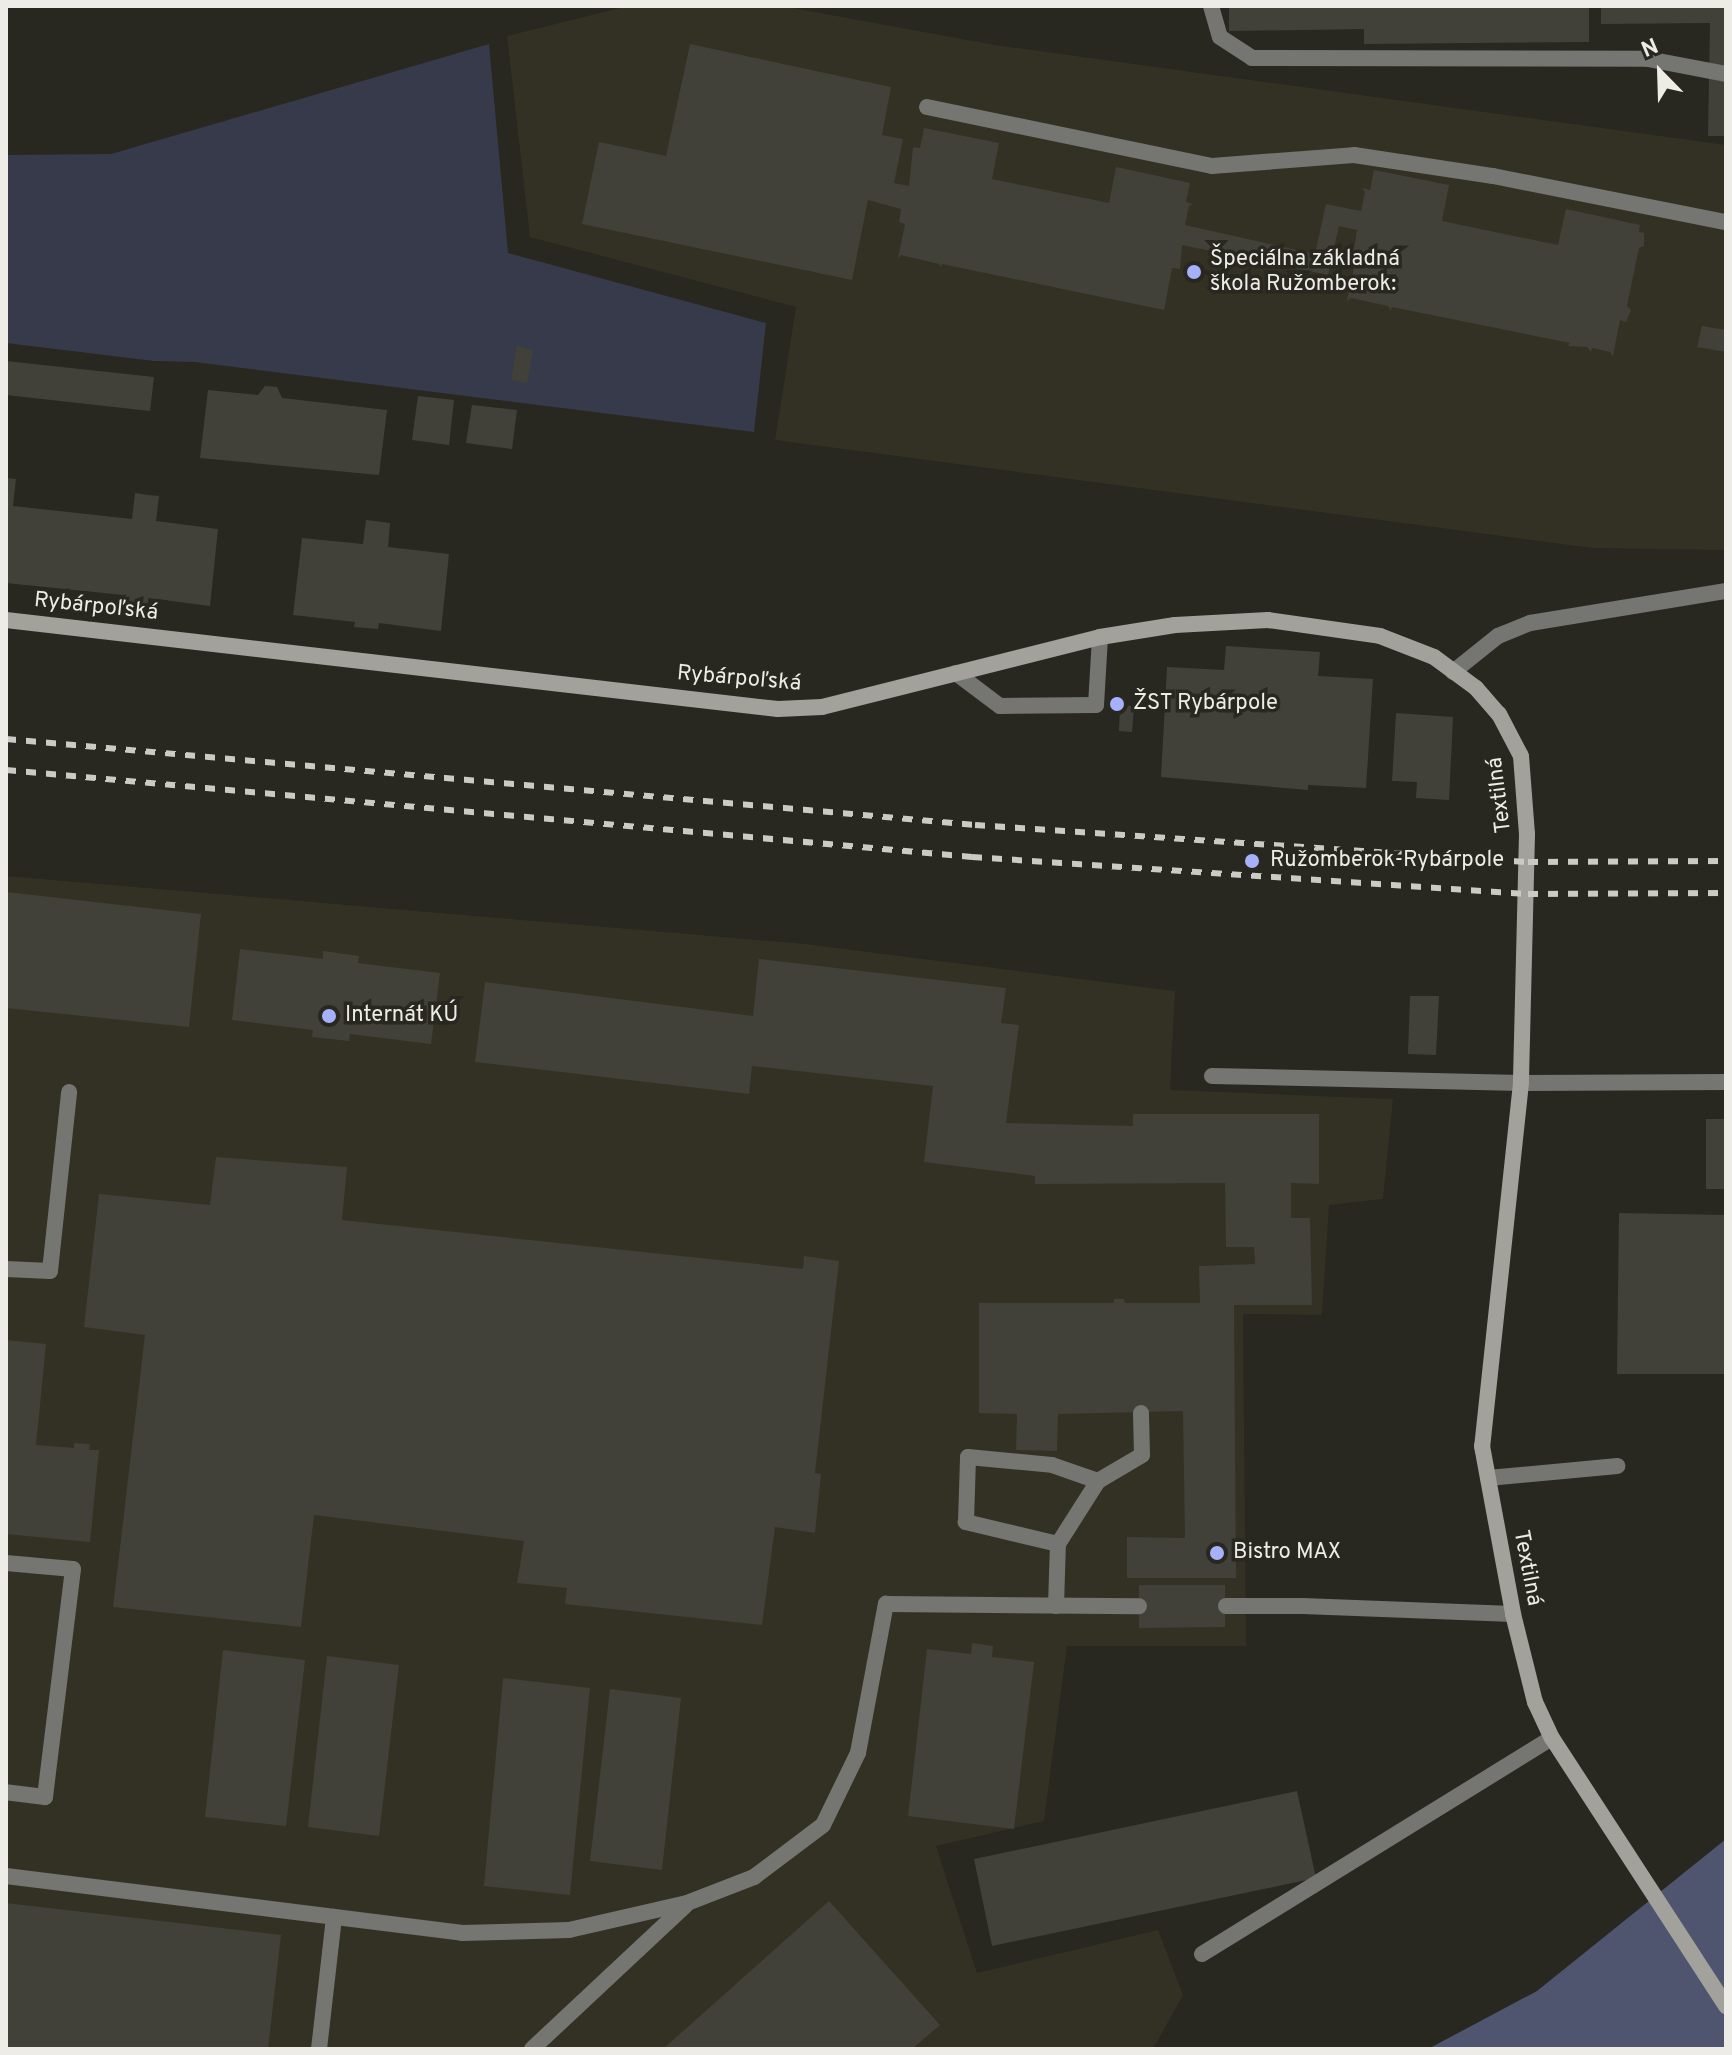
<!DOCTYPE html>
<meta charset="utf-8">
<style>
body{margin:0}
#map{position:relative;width:1732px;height:2055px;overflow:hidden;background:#282720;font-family:Overpass,sans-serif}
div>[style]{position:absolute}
.built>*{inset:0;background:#333123}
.green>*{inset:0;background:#373a4a}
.water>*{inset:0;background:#50556f}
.building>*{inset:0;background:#424139}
.lane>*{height:16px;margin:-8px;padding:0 8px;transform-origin:8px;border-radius:8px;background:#757571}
.street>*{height:16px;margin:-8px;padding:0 8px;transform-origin:8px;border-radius:8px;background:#757571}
.secondary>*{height:16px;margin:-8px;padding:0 8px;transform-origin:8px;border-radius:8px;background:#a2a19b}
.rail>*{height:6px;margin-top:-3px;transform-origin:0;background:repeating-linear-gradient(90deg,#cbcac4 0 10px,transparent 0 20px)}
.dots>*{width:22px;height:22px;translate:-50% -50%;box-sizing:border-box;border:4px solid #282720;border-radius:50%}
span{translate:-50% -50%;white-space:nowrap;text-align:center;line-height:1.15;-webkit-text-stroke:7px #282720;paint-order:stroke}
.poi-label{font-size:22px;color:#edece7}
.left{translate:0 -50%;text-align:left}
.street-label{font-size:22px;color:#edece7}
.frame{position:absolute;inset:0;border:8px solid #edece7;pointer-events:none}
.north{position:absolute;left:1620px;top:32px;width:80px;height:80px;-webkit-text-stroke:6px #282720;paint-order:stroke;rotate:337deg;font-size:22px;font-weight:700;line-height:32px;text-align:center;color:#edece7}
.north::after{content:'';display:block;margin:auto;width:28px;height:36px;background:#edece7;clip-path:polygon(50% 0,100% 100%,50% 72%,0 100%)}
</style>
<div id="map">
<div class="built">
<i style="clip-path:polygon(628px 6px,782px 6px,995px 45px,1726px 145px,1726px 550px,1592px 548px,775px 440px,796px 307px,530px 237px,507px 36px)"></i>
<i style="clip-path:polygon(6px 876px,805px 944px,1175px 991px,1170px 1090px,1393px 1099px,1383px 1199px,1329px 1205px,1322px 1315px,1243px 1314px,1246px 1646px,1067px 1646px,1044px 1821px,936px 1846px,977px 1973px,1158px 1930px,1183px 1995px,1153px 2049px,6px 2049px)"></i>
</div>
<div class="green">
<i style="clip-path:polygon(489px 44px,508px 253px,766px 323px,754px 432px,195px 362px,154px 361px,6px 343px,6px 155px,111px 154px)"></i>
</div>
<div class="water">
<i style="clip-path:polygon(1726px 1839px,1726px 2049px,1428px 2049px,1537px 1991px)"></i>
</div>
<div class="building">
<i style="clip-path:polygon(1229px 6px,1589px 6px,1589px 42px,1364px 44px,1364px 29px,1229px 31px)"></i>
<i style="clip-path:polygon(1601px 6px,1726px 6px,1726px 136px,1708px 136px,1710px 23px,1601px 24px)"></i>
<i style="clip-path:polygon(690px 44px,891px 87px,882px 135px,903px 139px,894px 183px,909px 186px,913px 147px,920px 148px,924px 128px,999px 143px,992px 179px,1109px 203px,1116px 167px,1190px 183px,1186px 202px,1193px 204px,1189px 206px,1185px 225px,1315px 254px,1326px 204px,1361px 211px,1365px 192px,1362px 188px,1370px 190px,1374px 170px,1449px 185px,1442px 221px,1558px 245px,1566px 209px,1640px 225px,1639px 232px,1644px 233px,1644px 246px,1639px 248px,1627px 306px,1631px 310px,1626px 322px,1620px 320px,1613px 356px,1610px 352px,1592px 348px,1591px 352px,1587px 347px,1568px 346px,1570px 343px,1392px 307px,1391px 311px,1388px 306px,1351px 298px,1347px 301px,1357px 253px,1350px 252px,1350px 248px,1354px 249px,1357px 230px,1339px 226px,1328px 275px,1182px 245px,1180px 269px,1172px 268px,1164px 310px,942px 264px,941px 267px,939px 264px,901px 255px,898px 258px,905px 224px,899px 222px,901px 209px,868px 200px,852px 280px,582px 224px,599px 142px,666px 156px)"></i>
<i style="clip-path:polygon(1702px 326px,1726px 330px,1726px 352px,1697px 347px)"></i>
<i style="clip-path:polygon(517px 346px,533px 350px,527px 383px,511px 380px)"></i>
<i style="clip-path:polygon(6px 361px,154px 377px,150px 411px,6px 395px)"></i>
<i style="clip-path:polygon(265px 386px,277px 387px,282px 398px,387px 410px,379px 475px,200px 458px,208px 390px,258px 395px)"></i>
<i style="clip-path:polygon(418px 396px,454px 400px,449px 445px,412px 440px)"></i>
<i style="clip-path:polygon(472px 405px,517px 410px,512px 449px,466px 443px)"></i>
<i style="clip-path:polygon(6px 478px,16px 479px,13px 506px,132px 519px,135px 493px,148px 495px,159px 496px,156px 521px,218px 529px,210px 606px,148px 598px,148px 604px,123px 601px,123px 595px,6px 583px)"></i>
<i style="clip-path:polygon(366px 520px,390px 523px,388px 547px,449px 554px,441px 631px,379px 623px,378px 629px,354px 627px,355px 622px,293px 615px,302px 538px,363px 544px)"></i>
<i style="clip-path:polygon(1226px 646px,1320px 652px,1318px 676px,1373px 679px,1366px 788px,1308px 785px,1308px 790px,1161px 777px,1167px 667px,1224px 670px)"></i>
<i style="clip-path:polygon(1120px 705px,1134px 706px,1132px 732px,1119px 731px)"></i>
<i style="clip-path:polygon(1396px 713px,1453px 717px,1449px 800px,1416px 798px,1417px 782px,1392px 781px)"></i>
<i style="clip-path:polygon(6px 892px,201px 914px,189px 1027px,6px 1008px)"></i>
<i style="clip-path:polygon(240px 949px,323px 959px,323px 951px,359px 956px,358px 963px,440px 973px,431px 1044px,350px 1034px,349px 1041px,312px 1037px,313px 1030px,232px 1020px)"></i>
<i style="clip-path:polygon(759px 959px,1006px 988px,1001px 1023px,1019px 1025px,1006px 1123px,1133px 1126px,1133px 1114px,1319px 1114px,1319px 1184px,1291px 1183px,1291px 1218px,1310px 1218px,1312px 1305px,1234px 1305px,1236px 1578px,1127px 1578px,1127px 1537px,1185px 1538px,1183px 1411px,1058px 1414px,1057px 1451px,1016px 1450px,1017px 1414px,979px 1413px,979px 1303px,1114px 1303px,1114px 1299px,1124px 1299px,1125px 1303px,1200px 1303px,1199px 1266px,1255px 1264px,1254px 1247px,1226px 1247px,1225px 1183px,1035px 1184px,1035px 1176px,924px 1162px,933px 1086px,752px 1066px,749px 1094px,475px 1062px,485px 982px,753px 1016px)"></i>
<i style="clip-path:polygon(1410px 996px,1439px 996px,1436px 1055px,1408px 1054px)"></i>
<i style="clip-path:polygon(1706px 1119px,1726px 1119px,1726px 1189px,1706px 1189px)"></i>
<i style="clip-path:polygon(216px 1157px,347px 1167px,342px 1220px,803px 1269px,804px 1256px,839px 1261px,815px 1473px,821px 1474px,815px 1533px,775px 1527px,762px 1625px,565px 1604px,567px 1588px,517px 1583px,524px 1541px,314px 1515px,301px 1627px,113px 1607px,145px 1335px,84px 1327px,99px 1194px,210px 1205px)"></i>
<i style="clip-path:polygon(1619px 1213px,1726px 1215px,1726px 1374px,1617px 1374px)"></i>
<i style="clip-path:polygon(6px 1340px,46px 1344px,36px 1445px,74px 1448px,74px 1443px,90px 1444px,89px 1450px,99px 1450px,90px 1542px,6px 1534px)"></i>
<i style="clip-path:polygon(1139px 1585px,1225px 1585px,1225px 1627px,1139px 1628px)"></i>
<i style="clip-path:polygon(972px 1643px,993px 1646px,992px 1657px,1034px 1662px,1014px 1829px,908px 1816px,927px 1649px,971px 1654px)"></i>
<i style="clip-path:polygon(223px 1650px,305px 1660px,286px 1826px,205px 1817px)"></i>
<i style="clip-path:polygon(327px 1656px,399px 1665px,379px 1836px,308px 1827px)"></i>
<i style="clip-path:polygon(503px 1678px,590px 1688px,570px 1895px,484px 1886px)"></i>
<i style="clip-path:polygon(610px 1689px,681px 1698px,662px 1870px,590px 1861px)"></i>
<i style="clip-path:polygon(1297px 1791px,1316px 1878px,992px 1946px,974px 1859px)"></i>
<i style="clip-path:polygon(829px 1901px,940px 2025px,912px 2049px,663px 2049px)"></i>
<i style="clip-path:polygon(6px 1903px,281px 1935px,268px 2049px,6px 2049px)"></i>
</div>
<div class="lane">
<i style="left:1211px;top:6px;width:32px;rotate:74deg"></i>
<i style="left:1220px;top:37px;width:38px;rotate:33deg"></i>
<i style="left:1252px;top:58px;width:396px;rotate:0.1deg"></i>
<i style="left:1648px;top:59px;width:79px;rotate:10.9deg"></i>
<i style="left:956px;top:673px;width:55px;rotate:36.9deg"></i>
<i style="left:1000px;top:706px;width:96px;rotate:-0.6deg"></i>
<i style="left:1096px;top:705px;width:68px;rotate:-86.6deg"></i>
<i style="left:1212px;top:1076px;width:309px;rotate:1.3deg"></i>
<i style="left:6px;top:1269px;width:44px;rotate:2.6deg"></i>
<i style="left:50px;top:1271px;width:180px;rotate:-83.9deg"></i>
<i style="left:1488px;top:1478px;width:130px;rotate:-5.3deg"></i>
<i style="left:1058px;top:1544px;width:95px;rotate:-166.6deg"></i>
<i style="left:966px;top:1522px;width:65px;rotate:-88.2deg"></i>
<i style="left:968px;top:1457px;width:84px;rotate:5.4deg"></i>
<i style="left:1052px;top:1465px;width:49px;rotate:19.2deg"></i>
<i style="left:6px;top:1563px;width:67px;rotate:5.1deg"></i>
<i style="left:73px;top:1569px;width:230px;rotate:97deg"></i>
<i style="left:45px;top:1797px;width:39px;rotate:-173deg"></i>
<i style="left:1056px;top:1606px;width:62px;rotate:-88.2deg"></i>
<i style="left:1058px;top:1544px;width:75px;rotate:-57.6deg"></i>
<i style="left:1098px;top:1481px;width:51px;rotate:-30.6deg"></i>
<i style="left:1142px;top:1455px;width:42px;rotate:-91.4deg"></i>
<i style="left:1226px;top:1606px;width:77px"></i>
<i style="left:1303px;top:1606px;width:210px;rotate:2.2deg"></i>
<i style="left:6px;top:1876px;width:460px;rotate:7.1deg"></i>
<i style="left:462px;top:1933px;width:107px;rotate:-1.6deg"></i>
<i style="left:569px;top:1930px;width:121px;rotate:-12.9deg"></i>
<i style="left:687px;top:1903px;width:72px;rotate:-21.2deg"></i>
<i style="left:754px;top:1877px;width:86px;rotate:-37deg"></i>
<i style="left:823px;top:1825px;width:80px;rotate:-64.1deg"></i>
<i style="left:858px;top:1753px;width:152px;rotate:-79.4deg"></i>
<i style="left:886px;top:1604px;width:253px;rotate:0.5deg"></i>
<i style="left:1202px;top:1954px;width:411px;rotate:-31.7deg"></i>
<i style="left:319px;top:2049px;width:133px;rotate:-83.5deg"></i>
<i style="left:532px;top:2049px;width:211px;rotate:-43.1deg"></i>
</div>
<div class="street">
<i style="left:927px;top:107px;width:291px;rotate:11.7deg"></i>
<i style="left:1212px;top:166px;width:142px;rotate:-4.4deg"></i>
<i style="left:1354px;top:155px;width:141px;rotate:8.6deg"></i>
<i style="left:1493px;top:176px;width:237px;rotate:11.2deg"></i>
<i style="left:1453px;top:672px;width:58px;rotate:-38.7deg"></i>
<i style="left:1498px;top:636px;width:35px;rotate:-22deg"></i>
<i style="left:1530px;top:623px;width:199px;rotate:-9.3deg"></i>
<i style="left:1521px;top:1083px;width:205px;rotate:-0.3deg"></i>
</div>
<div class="secondary">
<i style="left:6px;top:620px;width:777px;rotate:6.58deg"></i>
<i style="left:778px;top:709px;width:44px;rotate:-2.6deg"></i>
<i style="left:822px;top:707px;width:287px;rotate:-14.1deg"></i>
<i style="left:1100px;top:637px;width:76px;rotate:-9.1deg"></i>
<i style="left:1175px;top:625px;width:93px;rotate:-3.1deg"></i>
<i style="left:1268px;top:620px;width:113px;rotate:8.1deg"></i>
<i style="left:1380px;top:636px;width:58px;rotate:21.3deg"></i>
<i style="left:1434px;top:657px;width:52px;rotate:36.4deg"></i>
<i style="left:1476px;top:688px;width:35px;rotate:49deg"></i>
<i style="left:1499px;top:714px;width:47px;rotate:62.4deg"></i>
<i style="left:1521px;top:756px;width:78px;rotate:85.6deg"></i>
<i style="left:1527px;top:834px;width:249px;rotate:91.4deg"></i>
<i style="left:1521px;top:1083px;width:365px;rotate:96.1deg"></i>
<i style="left:1482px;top:1446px;width:171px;rotate:79.5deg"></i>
<i style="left:1513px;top:1614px;width:91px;rotate:76deg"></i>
<i style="left:1535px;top:1702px;width:40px;rotate:65deg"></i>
<i style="left:1552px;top:1738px;width:320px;rotate:57deg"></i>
</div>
<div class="rail">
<i style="left:6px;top:739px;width:973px;rotate:5.07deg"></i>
<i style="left:975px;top:825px;width:554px;rotate:3.83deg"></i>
<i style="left:1528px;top:862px;width:198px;rotate:-0.3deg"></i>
<i style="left:6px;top:770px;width:970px;rotate:5.15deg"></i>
<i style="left:972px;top:857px;width:557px;rotate:3.81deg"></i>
<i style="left:1528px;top:894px;width:198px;rotate:-0.3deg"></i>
</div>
<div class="dots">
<i style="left:1194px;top:272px;background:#a6b1fc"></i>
<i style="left:1117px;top:704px;background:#a6b1fc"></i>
<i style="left:1252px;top:861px;background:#a6b1fc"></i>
<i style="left:329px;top:1016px;background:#a6b1fc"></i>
<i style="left:1217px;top:1553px;background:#a6b1fc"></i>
</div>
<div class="poi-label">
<span class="left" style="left:1210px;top:272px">Špeciálna základná<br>škola Ružomberok:</span>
<span class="left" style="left:1133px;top:704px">ŽST Rybárpole</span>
<span class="left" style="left:1270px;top:861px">Ružomberok-Rybárpole</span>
<span class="left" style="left:345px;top:1016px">Internát KÚ</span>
<span class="left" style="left:1233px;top:1553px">Bistro MAX</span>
</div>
<div class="street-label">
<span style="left:96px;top:607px;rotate:6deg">Rybárpoľská</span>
<span style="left:739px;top:679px;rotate:5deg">Rybárpoľská</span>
<span style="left:1500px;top:795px;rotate:-97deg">Textilná</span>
<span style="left:1527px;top:1568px;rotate:79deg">Textilná</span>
</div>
<div class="frame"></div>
<div class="north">N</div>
</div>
